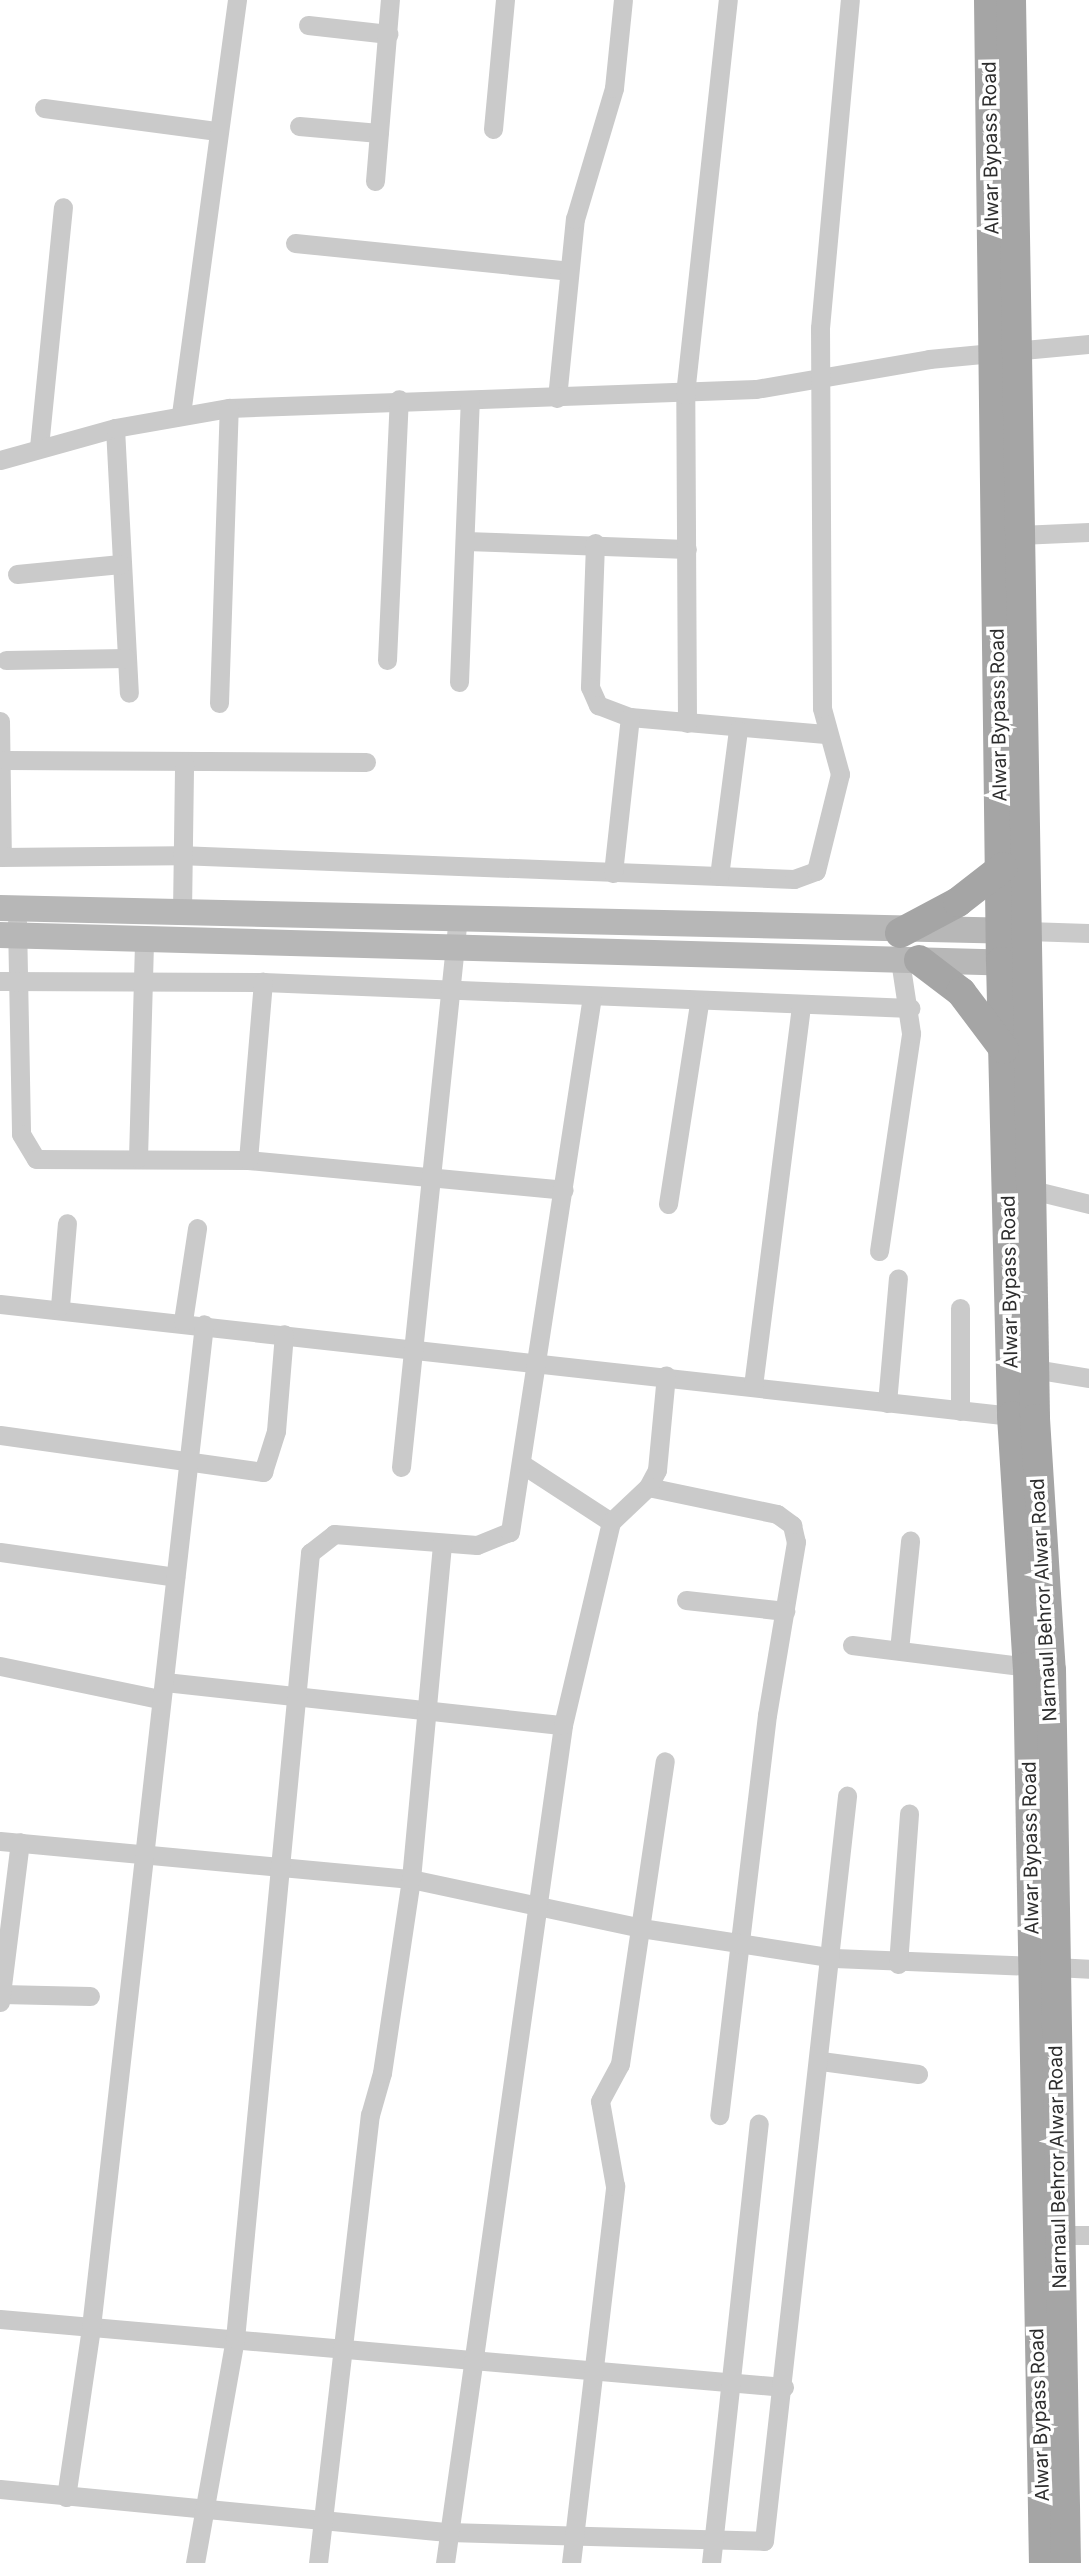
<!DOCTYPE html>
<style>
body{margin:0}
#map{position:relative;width:1089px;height:2563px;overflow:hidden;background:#fff;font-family:Inter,sans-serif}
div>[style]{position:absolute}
.street>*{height:19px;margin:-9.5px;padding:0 9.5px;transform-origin:9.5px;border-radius:9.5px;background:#cacaca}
.secondary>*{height:26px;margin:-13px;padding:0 13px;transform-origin:13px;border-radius:13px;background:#b7b7b7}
.primary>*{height:30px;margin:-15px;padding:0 15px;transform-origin:15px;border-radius:15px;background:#a5a5a5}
span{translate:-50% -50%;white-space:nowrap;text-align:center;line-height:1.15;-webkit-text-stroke:7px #fff;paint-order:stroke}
.street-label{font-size:19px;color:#2d2d2d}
</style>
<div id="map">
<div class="street">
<i style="left:308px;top:25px;width:81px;rotate:6.4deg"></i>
<i style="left:44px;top:108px;width:175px;rotate:7.6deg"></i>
<i style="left:299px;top:126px;width:80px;rotate:5deg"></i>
<i style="left:493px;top:129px;width:130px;rotate:-84.7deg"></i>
<i style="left:375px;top:181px;width:182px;rotate:-85.3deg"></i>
<i style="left:295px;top:243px;width:275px;rotate:5.8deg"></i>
<i style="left:557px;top:398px;width:180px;rotate:-84.3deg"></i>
<i style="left:575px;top:219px;width:137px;rotate:-73.4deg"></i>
<i style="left:614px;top:88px;width:88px;rotate:-84.2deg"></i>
<i style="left:181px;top:414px;width:418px;rotate:-82.3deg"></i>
<i style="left:115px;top:428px;width:265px;rotate:87deg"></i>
<i style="left:39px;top:447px;width:241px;rotate:-84.3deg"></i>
<i style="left:0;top:460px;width:119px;rotate:-15.5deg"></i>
<i style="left:115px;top:428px;width:116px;rotate:-10deg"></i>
<i style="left:229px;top:408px;width:527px;rotate:-2.06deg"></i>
<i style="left:756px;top:389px;width:176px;rotate:-9.8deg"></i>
<i style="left:929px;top:359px;width:161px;rotate:-5.4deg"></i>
<i style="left:1019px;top:535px;width:70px;rotate:-2.5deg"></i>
<i style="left:466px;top:541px;width:221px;rotate:2.1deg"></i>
<i style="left:595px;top:543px;width:144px;rotate:92deg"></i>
<i style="left:590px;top:687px;width:20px;rotate:66deg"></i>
<i style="left:598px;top:705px;width:34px;rotate:21deg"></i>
<i style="left:630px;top:717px;width:196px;rotate:5deg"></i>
<i style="left:17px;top:574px;width:104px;rotate:-5.5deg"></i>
<i style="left:6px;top:660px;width:120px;rotate:-1deg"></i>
<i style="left:387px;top:660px;width:261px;rotate:-87.4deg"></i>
<i style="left:459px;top:682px;width:282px;rotate:-87.8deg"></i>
<i style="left:219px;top:703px;width:295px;rotate:-88.1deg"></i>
<i style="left:0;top:721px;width:136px;rotate:89.2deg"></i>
<i style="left:687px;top:723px;width:329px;rotate:-90.3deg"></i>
<i style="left:685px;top:394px;width:396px;rotate:-83.8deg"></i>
<i style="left:5px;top:760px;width:361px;rotate:0.3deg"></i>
<i style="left:0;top:857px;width:178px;rotate:-0.6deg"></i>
<i style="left:178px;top:855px;width:616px;rotate:2.23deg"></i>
<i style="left:794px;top:879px;width:23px;rotate:-20deg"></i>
<i style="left:816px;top:871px;width:100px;rotate:-76.1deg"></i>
<i style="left:840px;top:774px;width:68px;rotate:-105.3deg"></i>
<i style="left:822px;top:708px;width:380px;rotate:-90.3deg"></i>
<i style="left:820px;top:328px;width:329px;rotate:-84.8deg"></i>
<i style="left:613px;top:873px;width:157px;rotate:-83.8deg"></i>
<i style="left:719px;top:876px;width:147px;rotate:-82.6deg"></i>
<i style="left:182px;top:912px;width:150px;rotate:-89.2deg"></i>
<i style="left:17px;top:922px;width:212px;rotate:88.9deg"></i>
<i style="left:21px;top:1134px;width:29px;rotate:59deg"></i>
<i style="left:36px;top:1159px;width:212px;rotate:0.3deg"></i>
<i style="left:248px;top:1160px;width:317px;rotate:5.4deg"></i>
<i style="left:1027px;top:931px;width:62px;rotate:1.8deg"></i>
<i style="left:0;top:981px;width:263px;rotate:0.2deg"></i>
<i style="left:263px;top:982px;width:648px;rotate:2.3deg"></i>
<i style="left:138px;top:1158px;width:216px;rotate:-88.4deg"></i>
<i style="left:248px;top:1160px;width:179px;rotate:-85.2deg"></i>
<i style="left:1032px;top:1190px;width:59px;rotate:13.8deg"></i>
<i style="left:668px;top:1204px;width:202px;rotate:-81.2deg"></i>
<i style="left:879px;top:1251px;width:220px;rotate:-81.6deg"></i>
<i style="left:911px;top:1033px;width:74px;rotate:-98.6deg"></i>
<i style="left:0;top:1304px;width:1018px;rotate:6.32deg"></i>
<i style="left:60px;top:1306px;width:83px;rotate:-85.2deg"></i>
<i style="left:183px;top:1321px;width:94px;rotate:-81.4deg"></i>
<i style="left:1034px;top:1369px;width:56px;rotate:9.3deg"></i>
<i style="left:753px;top:1386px;width:385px;rotate:-82.8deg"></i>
<i style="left:887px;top:1403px;width:125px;rotate:-85deg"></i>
<i style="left:960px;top:1411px;width:103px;rotate:-90deg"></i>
<i style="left:0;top:1435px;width:266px;rotate:8deg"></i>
<i style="left:263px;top:1472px;width:43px;rotate:-72.4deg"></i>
<i style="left:276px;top:1431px;width:97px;rotate:-85.3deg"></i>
<i style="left:525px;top:1466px;width:103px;rotate:33.1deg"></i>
<i style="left:401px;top:1467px;width:554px;rotate:-84.09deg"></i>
<i style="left:648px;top:1487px;width:132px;rotate:11.8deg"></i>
<i style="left:777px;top:1514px;width:19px;rotate:36deg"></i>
<i style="left:792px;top:1525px;width:17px;rotate:77deg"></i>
<i style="left:796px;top:1542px;width:175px;rotate:99.5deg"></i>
<i style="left:767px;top:1715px;width:403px;rotate:96.8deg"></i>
<i style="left:0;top:1552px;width:177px;rotate:8.1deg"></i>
<i style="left:686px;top:1600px;width:100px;rotate:6.3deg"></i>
<i style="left:852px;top:1645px;width:177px;rotate:7.1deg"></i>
<i style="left:899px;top:1650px;width:110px;rotate:-84.2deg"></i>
<i style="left:0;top:1666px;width:162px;rotate:11.7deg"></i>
<i style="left:165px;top:1682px;width:400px;rotate:6.2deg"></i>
<i style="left:0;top:1841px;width:413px;rotate:5.3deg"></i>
<i style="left:411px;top:1879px;width:235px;rotate:12deg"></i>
<i style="left:641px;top:1928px;width:195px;rotate:8.8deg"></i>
<i style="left:834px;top:1958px;width:199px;rotate:2.3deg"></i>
<i style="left:898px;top:1964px;width:151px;rotate:-85.8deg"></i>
<i style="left:1055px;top:1967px;width:34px;rotate:3deg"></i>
<i style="left:1px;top:1994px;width:89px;rotate:1.3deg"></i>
<i style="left:0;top:2002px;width:161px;rotate:-82.9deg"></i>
<i style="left:821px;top:2061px;width:98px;rotate:7.6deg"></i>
<i style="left:1058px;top:2235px;width:31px"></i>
<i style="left:0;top:2319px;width:787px;rotate:4.96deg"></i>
<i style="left:0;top:2489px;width:450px;rotate:5.5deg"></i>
<i style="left:448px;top:2532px;width:316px;rotate:1.6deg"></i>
<i style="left:764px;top:2541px;width:750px;rotate:-83.64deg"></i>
<i style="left:66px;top:2497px;width:172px;rotate:-81.6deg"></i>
<i style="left:91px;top:2327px;width:1009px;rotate:-83.57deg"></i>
<i style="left:195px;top:2563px;width:228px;rotate:-79.9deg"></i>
<i style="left:235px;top:2339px;width:790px;rotate:-84.55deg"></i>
<i style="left:310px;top:1553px;width:31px;rotate:-38deg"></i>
<i style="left:334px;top:1534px;width:143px;rotate:4.4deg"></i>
<i style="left:477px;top:1545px;width:35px;rotate:-22deg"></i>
<i style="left:510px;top:1532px;width:542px;rotate:-81.3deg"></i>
<i style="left:318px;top:2563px;width:451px;rotate:-83.4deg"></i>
<i style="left:370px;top:2115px;width:44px;rotate:-74.1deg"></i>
<i style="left:382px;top:2073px;width:196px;rotate:-81.5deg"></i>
<i style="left:411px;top:1879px;width:337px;rotate:-84.7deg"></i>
<i style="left:445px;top:2563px;width:846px;rotate:-81.98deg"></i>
<i style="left:563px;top:1725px;width:209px;rotate:-76.7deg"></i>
<i style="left:611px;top:1522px;width:51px;rotate:-43.4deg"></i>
<i style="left:648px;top:1487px;width:19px;rotate:-62deg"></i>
<i style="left:657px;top:1470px;width:95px;rotate:-84.6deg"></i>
<i style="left:571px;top:2563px;width:380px;rotate:-83.3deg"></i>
<i style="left:615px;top:2186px;width:86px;rotate:-100deg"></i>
<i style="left:600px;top:2101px;width:42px;rotate:-61.6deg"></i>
<i style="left:620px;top:2064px;width:306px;rotate:-81.6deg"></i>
<i style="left:711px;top:2563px;width:442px;rotate:-83.8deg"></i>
</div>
<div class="secondary">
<i style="left:0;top:908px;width:1020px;rotate:1.29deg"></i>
<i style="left:0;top:935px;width:1022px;rotate:1.57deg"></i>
</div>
<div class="primary">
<i style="left:989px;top:0;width:962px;rotate:89.29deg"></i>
<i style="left:1001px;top:962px;width:454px;rotate:88.6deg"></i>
<i style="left:1012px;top:1416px;width:252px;rotate:86.4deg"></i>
<i style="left:1028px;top:1667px;width:896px;rotate:88.98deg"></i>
<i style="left:1011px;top:0;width:1419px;rotate:89.03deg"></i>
<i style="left:1035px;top:1419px;width:252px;rotate:86.4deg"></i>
<i style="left:1051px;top:1670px;width:893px;rotate:89.04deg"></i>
<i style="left:900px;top:933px;width:66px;rotate:-28.1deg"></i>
<i style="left:958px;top:902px;width:57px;rotate:-37.9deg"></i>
<i style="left:919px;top:960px;width:53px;rotate:37.3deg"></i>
<i style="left:961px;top:992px;width:71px;rotate:53deg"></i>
</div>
<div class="street-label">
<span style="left:991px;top:148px;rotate:-91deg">Alwar Bypass Road</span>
<span style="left:999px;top:715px;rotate:-91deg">Alwar Bypass Road</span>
<span style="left:1010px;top:1282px;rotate:-91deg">Alwar Bypass Road</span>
<span style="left:1044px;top:1600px;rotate:-93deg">Narnaul Behror Alwar Road</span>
<span style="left:1031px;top:1848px;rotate:-91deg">Alwar Bypass Road</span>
<span style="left:1058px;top:2167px;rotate:-91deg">Narnaul Behror Alwar Road</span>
<span style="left:1040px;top:2415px;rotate:-92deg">Alwar Bypass Road</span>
</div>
</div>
